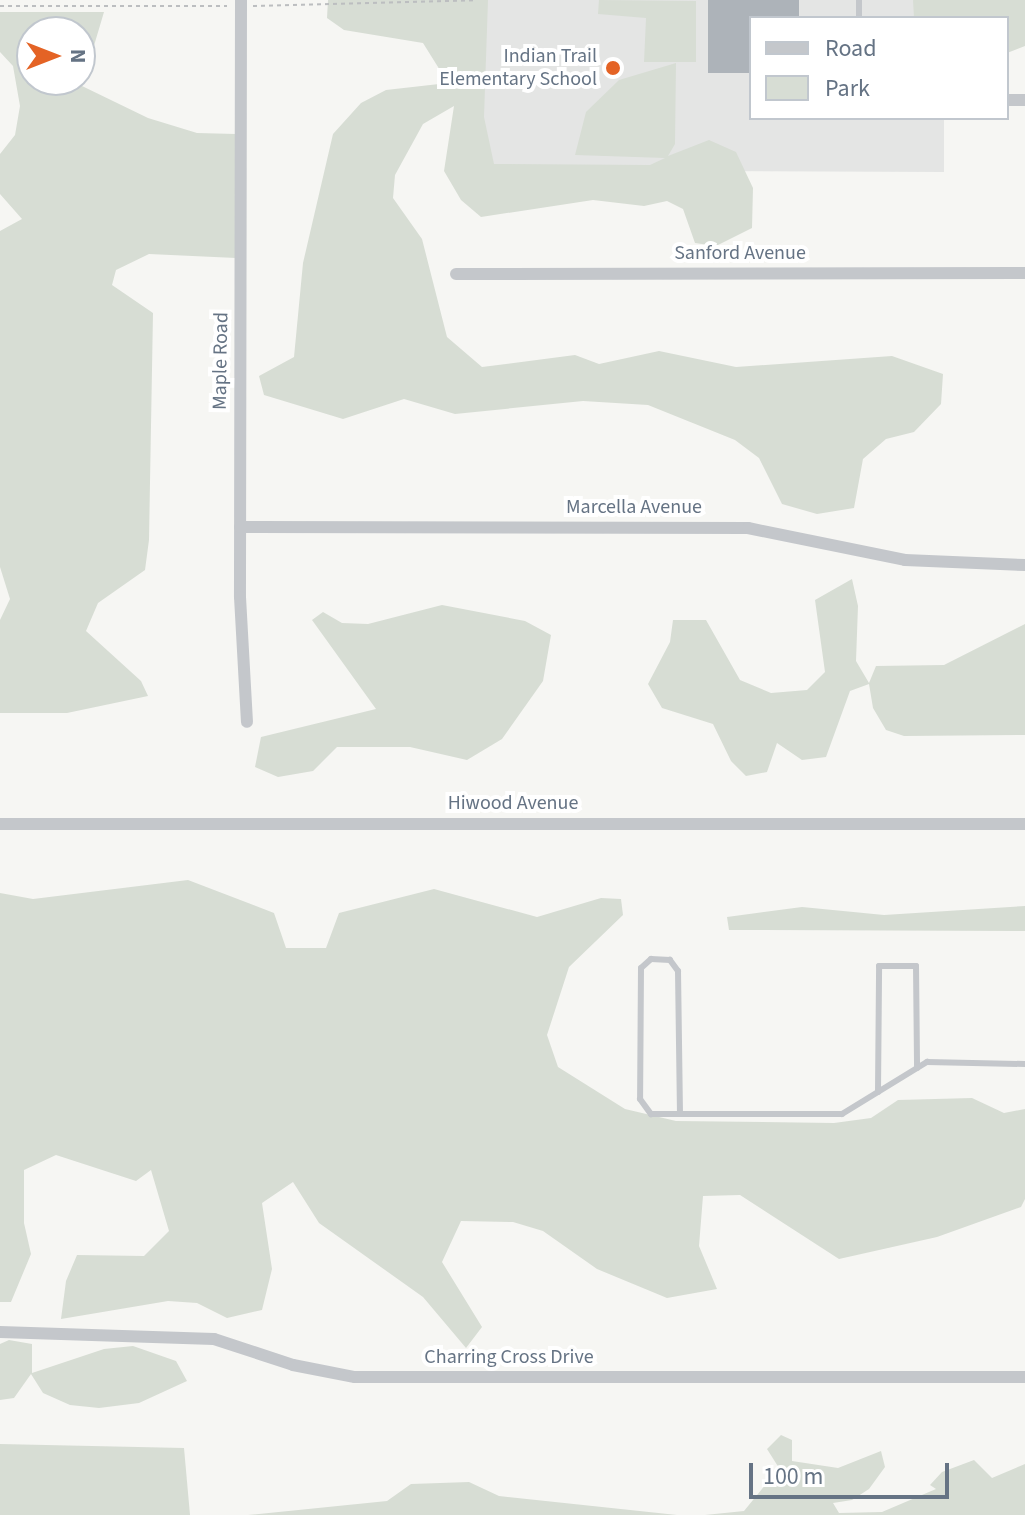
<!DOCTYPE html>
<style>
body{margin:0}
#map{position:relative;width:1025px;height:1515px;overflow:hidden;background:#f6f6f3;font-family:"Source Sans 3",sans-serif}
div>[style]{position:absolute}
.built>*{inset:0;background:#e4e5e4}
.green>*{inset:0;background:#d7ddd4}
.building>*{inset:0;background:#adb3b9}
.path>*{height:2px;margin-top:-1px;transform-origin:0;background:repeating-linear-gradient(90deg,#bcbec0 0 4px,transparent 0 8px)}
.lane>*{height:6px;margin:-3px;padding:0 3px;transform-origin:3px;border-radius:3px;background:#c4c7cb}
.street>*{height:12px;margin:-6px;padding:0 6px;transform-origin:6px;border-radius:6px;background:#c4c7cb}
.dots>*{width:22px;height:22px;translate:-50% -50%;box-sizing:border-box;border:4px solid #fff;border-radius:50%}
span{translate:-50% -50%;white-space:nowrap;text-align:center;line-height:1.15;-webkit-text-stroke:8px #fff;paint-order:stroke}
.poi-label{font-size:20px;color:#657384}
.right{translate:-100% -50%;text-align:right}
.street-label{font-size:20px;color:#657384}
.legend{position:absolute;left:749px;top:16px;width:260px;height:104px;box-sizing:border-box;background:#fff;border:2px solid #c1c7ce;margin:0;padding:10px 14px;list-style:none;font-size:24px;color:#657384}
.legend li{display:flex;align-items:center;gap:16px;height:40px}
.legend b{width:40px;border:2px solid #c1c7ce}
.north{position:absolute;left:16px;top:16px;width:80px;height:80px;box-sizing:border-box;background:#fff;border:2px solid #c1c7ce;border-radius:50%;rotate:90deg;font-size:22px;font-weight:700;line-height:32px;text-align:center;color:#657384}
.north::after{content:'';display:block;margin:auto;width:28px;height:36px;background:#e46325;clip-path:polygon(50% 0,100% 100%,50% 72%,0 100%)}
.scale{position:absolute;left:749px;top:1463px;width:200px;height:36px;box-sizing:border-box;border:4px solid #657384;border-top:0;padding-left:10px;font-size:24px;line-height:28px;white-space:nowrap;color:#657384;-webkit-text-stroke:6px #fff;paint-order:stroke}
</style>
<div id="map">
<div class="built">
<i style="clip-path:polygon(474px 0,945px 0,945px 18px,751px 18px,751px 118px,944px 118px,944px 172px,474px 170px)"></i>
</div>
<div class="green">
<i style="clip-path:polygon(328px 0,488px 0,484px 117px,494px 164px,650px 165px,665px 158px,575px 155px,586px 112px,619px 80px,676px 63px,675px 144px,668px 156px,709px 140px,736px 152px,753px 188px,752px 228px,716px 246px,695px 243px,683px 209px,667px 201px,644px 206px,593px 200px,481px 217px,461px 200px,444px 171px,454px 106px,423px 124px,395px 175px,393px 198px,422px 239px,447px 337px,482px 367px,575px 355px,599px 364px,659px 351px,736px 367px,892px 356px,943px 374px,941px 404px,914px 432px,886px 439px,863px 459px,854px 508px,817px 514px,782px 504px,759px 458px,735px 440px,648px 405px,583px 401px,455px 414px,404px 399px,343px 419px,264px 395px,259px 376px,294px 357px,303px 263px,333px 134px,361px 103px,386px 90px,448px 83px,423px 43px,344px 30px,327px 18px)"></i>
<i style="clip-path:polygon(599px 0,696px 1px,696px 62px,644px 62px,646px 18px,598px 14px)"></i>
<i style="clip-path:polygon(913px 0,1025px 0,1025px 46px,1007px 53px,1007px 18px,914px 18px)"></i>
<i style="clip-path:polygon(evenodd,0 12px,104px 12px,82px 86px,148px 118px,197px 133px,236px 134px,236px 258px,149px 254px,116px 270px,112px 285px,153px 313px,149px 540px,145px 570px,98px 603px,86px 631px,141px 681px,148px 696px,67px 713px,0 713px,0 620px,10px 599px,0 567px,0 231px,22px 219px,0 194px,0 154px,15px 135px,20px 106px,13px 66px,0 52px,0 12px,32px 32px,80px 32px,80px 80px,32px 80px,32px 32px)"></i>
<i style="clip-path:polygon(852px 579px,858px 606px,856px 661px,869px 683px,876px 666px,944px 665px,1025px 624px,1025px 735px,904px 736px,886px 730px,873px 708px,869px 684px,850px 691px,826px 757px,802px 760px,777px 743px,767px 772px,746px 776px,731px 761px,713px 724px,662px 708px,648px 684px,670px 642px,673px 620px,706px 620px,740px 680px,771px 693px,807px 690px,825px 672px,815px 600px)"></i>
<i style="clip-path:polygon(442px 605px,525px 621px,551px 635px,543px 681px,502px 739px,467px 760px,410px 747px,337px 747px,313px 771px,278px 777px,255px 767px,261px 737px,376px 709px,312px 620px,323px 612px,342px 623px,368px 624px)"></i>
<i style="clip-path:polygon(188px 880px,274px 913px,286px 948px,326px 948px,339px 913px,434px 889px,537px 917px,601px 898px,621px 899px,623px 915px,569px 967px,547px 1035px,558px 1067px,625px 1109px,676px 1121px,834px 1123px,871px 1118px,898px 1100px,972px 1098px,1004px 1113px,1025px 1109px,1025px 1199px,1021px 1207px,937px 1237px,839px 1259px,740px 1195px,703px 1196px,699px 1246px,717px 1289px,667px 1298px,597px 1269px,543px 1231px,513px 1222px,461px 1221px,442px 1262px,482px 1327px,466px 1348px,423px 1297px,319px 1223px,293px 1182px,262px 1203px,272px 1269px,262px 1310px,227px 1318px,197px 1303px,168px 1301px,61px 1319px,66px 1281px,77px 1255px,144px 1256px,169px 1231px,151px 1170px,136px 1181px,56px 1155px,24px 1170px,24px 1223px,31px 1254px,11px 1302px,0 1302px,0 893px,33px 899px)"></i>
<i style="clip-path:polygon(1025px 906px,1025px 931px,729px 930px,727px 917px,802px 907px,884px 915px)"></i>
<i style="clip-path:polygon(9px 1340px,32px 1344px,32px 1373px,104px 1349px,133px 1346px,176px 1361px,187px 1381px,139px 1403px,99px 1408px,70px 1405px,43px 1393px,31px 1374px,14px 1398px,0 1400px,0 1344px)"></i>
<i style="clip-path:polygon(781px 1435px,792px 1440px,792px 1461px,838px 1468px,881px 1451px,885px 1467px,869px 1489px,852px 1500px,833px 1503px,839px 1513px,882px 1512px,936px 1489px,930px 1485px,942px 1472px,974px 1460px,992px 1478px,1025px 1464px,1025px 1515px,705px 1515px,744px 1511px,779px 1468px,767px 1449px)"></i>
<i style="clip-path:polygon(0 1444px,184px 1448px,190px 1515px,0 1515px)"></i>
<i style="clip-path:polygon(469px 1482px,499px 1496px,677px 1515px,248px 1515px,387px 1501px,411px 1484px)"></i>
</div>
<div class="building">
<i style="clip-path:polygon(708px 0,799px 0,799px 18px,751px 18px,751px 73px,708px 73px)"></i>
</div>
<div class="path">
<i style="left:0;top:6px;width:227px"></i>
<i style="left:253px;top:6px;width:224px;rotate:-1.5deg"></i>
</div>
<div class="lane">
<i style="left:859px;top:0;width:18px;rotate:90deg"></i>
<i style="left:878px;top:1092px;width:126px;rotate:-89.5deg"></i>
<i style="left:879px;top:966px;width:37px"></i>
<i style="left:916px;top:966px;width:102px;rotate:89.4deg"></i>
<i style="left:680px;top:1114px;width:143px;rotate:-90.8deg"></i>
<i style="left:678px;top:971px;width:14px;rotate:-126deg"></i>
<i style="left:670px;top:960px;width:19px;rotate:-177deg"></i>
<i style="left:651px;top:959px;width:13px;rotate:138deg"></i>
<i style="left:641px;top:968px;width:131px;rotate:90.4deg"></i>
<i style="left:640px;top:1099px;width:19px;rotate:54deg"></i>
<i style="left:651px;top:1114px;width:191px"></i>
<i style="left:842px;top:1114px;width:100px;rotate:-31.5deg"></i>
<i style="left:927px;top:1062px;width:98px;rotate:1.2deg"></i>
</div>
<div class="street">
<i style="left:241px;top:0;width:597px;rotate:90.1deg"></i>
<i style="left:240px;top:597px;width:125px;rotate:86.8deg"></i>
<i style="left:1007px;top:100px;width:18px"></i>
<i style="left:456px;top:274px;width:569px;rotate:-0.1deg"></i>
<i style="left:240px;top:527px;width:508px;rotate:0.11deg"></i>
<i style="left:748px;top:528px;width:160px;rotate:11.5deg"></i>
<i style="left:905px;top:560px;width:120px;rotate:2.4deg"></i>
<i style="left:0;top:824px;width:1025px"></i>
<i style="left:0;top:1332px;width:214px;rotate:1.9deg"></i>
<i style="left:214px;top:1339px;width:83px;rotate:18.2deg"></i>
<i style="left:293px;top:1365px;width:63px;rotate:11deg"></i>
<i style="left:355px;top:1377px;width:670px"></i>
</div>
<div class="dots">
<i style="left:613px;top:68px;background:#e46325"></i>
</div>
<div class="poi-label">
<span class="right" style="left:597px;top:68px">Indian Trail<br>Elementary School</span>
</div>
<div class="street-label">
<span style="left:740px;top:253px">Sanford Avenue</span>
<span style="left:221px;top:361px;rotate:-89deg">Maple Road</span>
<span style="left:634px;top:507px">Marcella Avenue</span>
<span style="left:513px;top:803px">Hiwood Avenue</span>
<span style="left:509px;top:1357px">Charring Cross Drive</span>
</div>
<ul class="legend">
<li><b style="height:10px;background:#c4c7cb"></b>Road</li>
<li><b style="height:22px;background:#d7ddd4"></b>Park</li>
</ul>
<div class="north">N</div>
<div class="scale">100 m</div>
</div>
